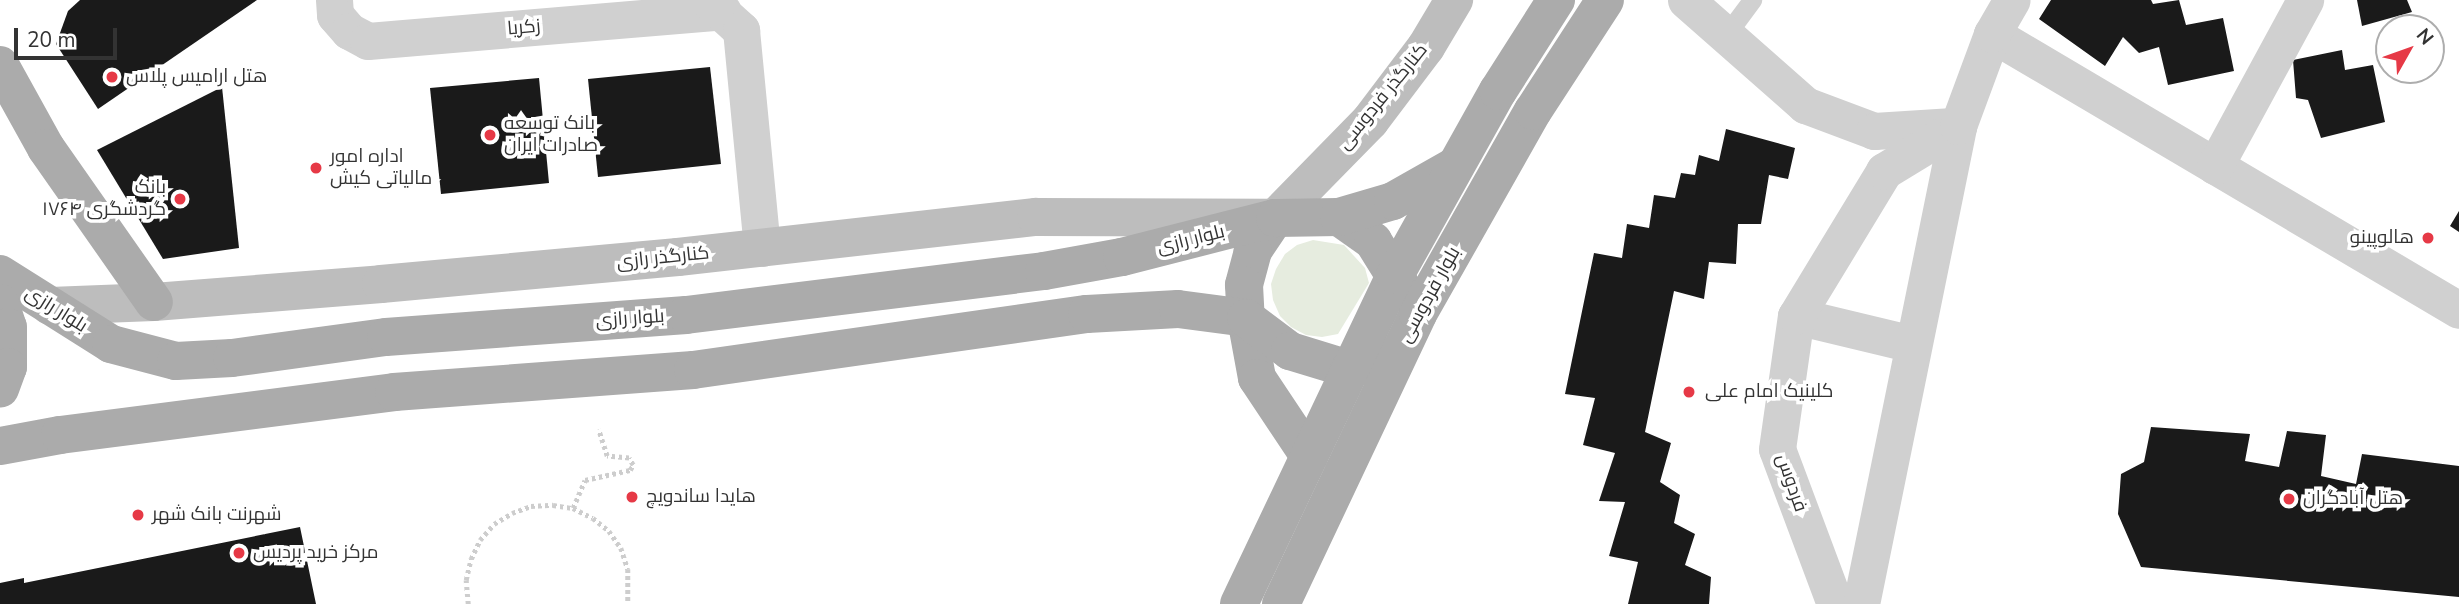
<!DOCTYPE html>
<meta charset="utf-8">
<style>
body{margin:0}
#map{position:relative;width:2459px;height:604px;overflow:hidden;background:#fff;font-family:"Nunito Sans",Cairo,sans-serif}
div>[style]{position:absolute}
.green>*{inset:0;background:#e6ecdf}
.building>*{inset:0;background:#1a1a1a}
.path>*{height:4.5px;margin-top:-2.25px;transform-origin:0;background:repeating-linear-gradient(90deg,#cdcdcd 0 3.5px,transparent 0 7px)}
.lane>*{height:19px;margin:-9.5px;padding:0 9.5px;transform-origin:9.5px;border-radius:9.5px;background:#d0d0d0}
.street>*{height:37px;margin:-18.5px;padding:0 18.5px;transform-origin:18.5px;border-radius:18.5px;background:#d0d0d0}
.secondary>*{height:38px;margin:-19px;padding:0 19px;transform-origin:19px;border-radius:19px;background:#bdbdbd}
.primary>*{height:38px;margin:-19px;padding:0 19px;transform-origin:19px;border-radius:19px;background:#ababab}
.dots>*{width:19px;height:19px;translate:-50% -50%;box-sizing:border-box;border:4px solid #fff;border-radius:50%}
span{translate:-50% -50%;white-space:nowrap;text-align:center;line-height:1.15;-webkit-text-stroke:7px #fff;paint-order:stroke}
.street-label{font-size:19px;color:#333}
.poi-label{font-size:19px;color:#333}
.left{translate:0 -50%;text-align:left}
.right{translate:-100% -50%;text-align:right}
.north{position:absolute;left:2375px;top:14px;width:70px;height:70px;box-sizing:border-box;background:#fff;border:2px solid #adadad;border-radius:50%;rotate:50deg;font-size:19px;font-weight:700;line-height:28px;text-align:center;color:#333}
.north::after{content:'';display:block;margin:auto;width:24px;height:32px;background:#e63946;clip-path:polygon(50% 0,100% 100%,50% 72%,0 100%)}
.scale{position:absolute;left:14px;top:28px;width:103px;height:32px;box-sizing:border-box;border:4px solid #333;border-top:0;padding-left:9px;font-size:21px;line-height:24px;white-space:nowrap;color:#333;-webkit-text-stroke:5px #fff;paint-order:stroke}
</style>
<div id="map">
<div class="green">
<i style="clip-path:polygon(1313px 240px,1344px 245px,1365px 268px,1369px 283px,1338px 334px,1322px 337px,1306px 335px,1291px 327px,1280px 316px,1273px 300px,1271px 284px,1276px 269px,1285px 254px,1297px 245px)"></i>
</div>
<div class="building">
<i style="clip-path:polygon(80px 0,257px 0,98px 109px,56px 44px,68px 11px)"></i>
<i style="clip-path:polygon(2051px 0,2151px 0,2153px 4px,2179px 0,2186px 25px,2223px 18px,2234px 71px,2168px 85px,2159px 47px,2139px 53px,2123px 37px,2105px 66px,2039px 19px)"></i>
<i style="clip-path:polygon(2357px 0,2407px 0,2412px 12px,2362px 26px)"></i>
<i style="clip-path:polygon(2342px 50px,2345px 70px,2373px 65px,2385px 122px,2321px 138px,2308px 100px,2296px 98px,2293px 60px)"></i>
<i style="clip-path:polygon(710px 67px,721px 164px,598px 177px,588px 79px)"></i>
<i style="clip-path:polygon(539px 78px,549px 183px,441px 194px,430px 88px)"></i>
<i style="clip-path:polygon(222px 87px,239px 248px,163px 259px,97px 150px)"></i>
<i style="clip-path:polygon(1726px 129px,1795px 148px,1788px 179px,1769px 175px,1761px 224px,1738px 224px,1736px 264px,1709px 262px,1704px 299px,1674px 291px,1645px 432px,1671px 443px,1660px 482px,1680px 495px,1674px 523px,1695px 534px,1685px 565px,1711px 577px,1709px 604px,1628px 604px,1638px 562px,1609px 556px,1625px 502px,1599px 501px,1615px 453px,1583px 445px,1595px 398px,1565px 394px,1594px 253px,1622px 258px,1627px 224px,1649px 228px,1654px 195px,1675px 198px,1681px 173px,1695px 175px,1699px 155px,1719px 161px)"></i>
<i style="clip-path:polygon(2459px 211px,2459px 232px,2450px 226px)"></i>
<i style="clip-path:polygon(2151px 427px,2250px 434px,2245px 461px,2279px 467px,2287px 431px,2326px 435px,2321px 476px,2356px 484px,2362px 454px,2459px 466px,2459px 597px,2141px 567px,2118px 514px,2121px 474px,2144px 462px)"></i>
<i style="clip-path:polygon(300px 527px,316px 604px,0 604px,0 583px,24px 578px,24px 583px)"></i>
</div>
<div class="path">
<i style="left:573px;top:508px;width:30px;rotate:-67deg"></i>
<i style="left:585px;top:480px;width:46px;rotate:-12.5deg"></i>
<i style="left:630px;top:470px;width:6px;rotate:-59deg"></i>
<i style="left:633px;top:465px;width:8px;rotate:-120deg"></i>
<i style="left:629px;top:458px;width:22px;rotate:-175deg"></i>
<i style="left:607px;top:456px;width:28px;rotate:-108deg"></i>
<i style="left:468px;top:604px;width:24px;rotate:-95deg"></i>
<i style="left:466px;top:580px;width:22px;rotate:-77deg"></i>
<i style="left:471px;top:559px;width:21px;rotate:-65deg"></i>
<i style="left:480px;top:540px;width:21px;rotate:-49deg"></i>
<i style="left:494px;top:524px;width:21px;rotate:-31deg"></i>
<i style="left:512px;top:513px;width:20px;rotate:-20deg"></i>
<i style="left:531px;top:506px;width:22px;rotate:-3deg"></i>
<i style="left:553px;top:505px;width:20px;rotate:9deg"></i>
<i style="left:573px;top:508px;width:22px;rotate:27deg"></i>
<i style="left:593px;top:518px;width:21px;rotate:39deg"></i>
<i style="left:609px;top:531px;width:21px;rotate:55deg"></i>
<i style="left:621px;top:548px;width:22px;rotate:72deg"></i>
<i style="left:628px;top:569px;width:35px;rotate:90deg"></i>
</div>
<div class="lane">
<i style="left:1726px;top:35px;width:44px;rotate:-53.4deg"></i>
</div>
<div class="street">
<i style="left:334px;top:0;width:15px;rotate:86deg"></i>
<i style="left:335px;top:15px;width:21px;rotate:49deg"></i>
<i style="left:349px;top:31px;width:21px;rotate:28deg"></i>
<i style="left:368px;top:41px;width:356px;rotate:-4.8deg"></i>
<i style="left:708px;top:0;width:45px;rotate:42.3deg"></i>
<i style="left:741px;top:30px;width:219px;rotate:84.5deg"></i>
<i style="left:1686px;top:0;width:159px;rotate:41.4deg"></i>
<i style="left:1805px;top:105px;width:74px;rotate:20.6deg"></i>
<i style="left:1874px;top:131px;width:79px;rotate:-3.6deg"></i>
<i style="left:1992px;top:34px;width:542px;rotate:30.58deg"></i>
<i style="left:2215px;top:166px;width:189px;rotate:-61.5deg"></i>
<i style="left:1796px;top:316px;width:120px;rotate:13.5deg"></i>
<i style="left:1835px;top:604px;width:165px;rotate:-110.5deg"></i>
<i style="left:1777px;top:449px;width:134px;rotate:-81.9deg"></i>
<i style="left:1796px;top:316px;width:170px;rotate:-58.7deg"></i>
<i style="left:1884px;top:171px;width:87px;rotate:-31.3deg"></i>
<i style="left:1861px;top:604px;width:488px;rotate:-78.5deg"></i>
<i style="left:1958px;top:126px;width:98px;rotate:-69.7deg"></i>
<i style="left:1992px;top:34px;width:39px;rotate:-60deg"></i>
</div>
<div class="secondary">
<i style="left:50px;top:306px;width:104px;rotate:-2.2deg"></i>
<i style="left:154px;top:302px;width:228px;rotate:-4.5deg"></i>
<i style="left:381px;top:284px;width:298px;rotate:-5.2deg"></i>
<i style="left:678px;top:257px;width:360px;rotate:-6.4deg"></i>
<i style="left:1036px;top:217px;width:239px;rotate:0.2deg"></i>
<i style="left:1275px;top:218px;width:136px;rotate:-45.6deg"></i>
<i style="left:1370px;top:121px;width:93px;rotate:-52.9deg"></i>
<i style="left:1426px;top:47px;width:55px;rotate:-59.2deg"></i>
</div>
<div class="primary">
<i style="left:0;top:65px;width:95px;rotate:61deg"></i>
<i style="left:46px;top:148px;width:188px;rotate:55deg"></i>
<i style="left:1339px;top:217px;width:42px;rotate:35.2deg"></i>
<i style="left:1373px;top:241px;width:62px;rotate:58.1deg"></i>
<i style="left:1275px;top:218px;width:40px;rotate:124deg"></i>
<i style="left:1253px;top:251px;width:35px;rotate:105deg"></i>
<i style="left:1244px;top:285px;width:33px;rotate:87deg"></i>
<i style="left:1246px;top:318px;width:61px;rotate:79.6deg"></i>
<i style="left:1257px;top:378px;width:94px;rotate:56.3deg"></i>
<i style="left:0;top:274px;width:131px;rotate:32.2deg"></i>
<i style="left:111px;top:344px;width:67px;rotate:14.7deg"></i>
<i style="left:176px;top:361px;width:56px;rotate:-3.1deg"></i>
<i style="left:232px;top:358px;width:155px;rotate:-7.8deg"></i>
<i style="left:386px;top:337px;width:301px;rotate:-4.2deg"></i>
<i style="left:686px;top:315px;width:361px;rotate:-7deg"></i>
<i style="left:1044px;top:271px;width:79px;rotate:-10.2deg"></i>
<i style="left:1122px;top:257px;width:158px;rotate:-14.3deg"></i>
<i style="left:1275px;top:218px;width:64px;rotate:-0.9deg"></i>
<i style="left:1339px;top:217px;width:56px;rotate:-16.5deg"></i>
<i style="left:1393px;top:201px;width:71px;rotate:-29.4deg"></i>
<i style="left:0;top:303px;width:25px;rotate:72deg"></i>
<i style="left:8px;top:327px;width:40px;rotate:90deg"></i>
<i style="left:8px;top:367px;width:23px;rotate:110deg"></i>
<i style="left:0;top:446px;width:61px;rotate:-10.4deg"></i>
<i style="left:60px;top:435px;width:337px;rotate:-7.3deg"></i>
<i style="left:394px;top:392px;width:300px;rotate:-4.2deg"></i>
<i style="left:693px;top:370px;width:398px;rotate:-8.1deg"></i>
<i style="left:1087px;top:314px;width:91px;rotate:-3.1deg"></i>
<i style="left:1178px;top:309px;width:69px;rotate:7.5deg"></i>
<i style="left:1246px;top:318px;width:55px;rotate:36.9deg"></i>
<i style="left:1290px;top:351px;width:62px;rotate:17deg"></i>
<i style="left:1349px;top:369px;width:49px;rotate:-15.5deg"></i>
<i style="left:1239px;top:604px;width:364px;rotate:-64.6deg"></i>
<i style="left:1395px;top:275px;width:211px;rotate:-60.8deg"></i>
<i style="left:1498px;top:91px;width:108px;rotate:-57.5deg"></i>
<i style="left:1281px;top:604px;width:321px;rotate:-64.7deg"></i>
<i style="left:1418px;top:314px;width:233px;rotate:-60.5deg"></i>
<i style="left:1533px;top:111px;width:132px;rotate:-57deg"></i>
</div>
<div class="dots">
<i style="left:112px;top:77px;background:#e63946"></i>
<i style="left:490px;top:135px;background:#e63946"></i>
<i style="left:316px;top:168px;background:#e63946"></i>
<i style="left:180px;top:199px;background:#e63946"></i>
<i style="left:2428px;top:238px;background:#e63946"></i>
<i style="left:1689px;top:392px;background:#e63946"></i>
<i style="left:632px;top:497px;background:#e63946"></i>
<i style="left:2289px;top:499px;background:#e63946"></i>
<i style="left:138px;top:515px;background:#e63946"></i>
<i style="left:239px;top:553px;background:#e63946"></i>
</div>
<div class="street-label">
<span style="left:524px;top:28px;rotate:-5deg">زکریا</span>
<span style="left:1383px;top:97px;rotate:-51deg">کنارگذر فردوسی</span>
<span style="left:1191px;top:240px;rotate:-14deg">بلوار رازی</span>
<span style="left:663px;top:258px;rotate:-6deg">کنارگذر رازی</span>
<span style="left:1430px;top:295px;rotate:-61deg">بلوار فردوسی</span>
<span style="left:56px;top:310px;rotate:32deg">بلوار رازی</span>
<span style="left:630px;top:319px;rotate:-4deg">بلوار رازی</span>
<span style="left:1791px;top:483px;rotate:71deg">فردوس</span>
</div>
<div class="poi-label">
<span class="left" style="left:126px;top:77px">هتل ارامیس پلاس</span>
<span class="left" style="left:504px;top:135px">بانک توسعه<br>صادرات ایران</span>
<span class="left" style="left:330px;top:168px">اداره امور<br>مالیاتی کیش</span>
<span class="right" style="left:166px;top:199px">بانک<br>گردشگری ۱۷۶۴</span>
<span class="right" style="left:2414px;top:238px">هالوپینو</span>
<span class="left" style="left:1705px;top:392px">کلینیک امام علی</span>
<span class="left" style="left:646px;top:497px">هایدا ساندویچ</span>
<span class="left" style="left:2303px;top:499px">هتل آبادگران</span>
<span class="left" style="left:152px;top:515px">شهرنت بانک شهر</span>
<span class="left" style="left:253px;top:553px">مرکز خرید پردیس</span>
</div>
<div class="north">N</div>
<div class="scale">20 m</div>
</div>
